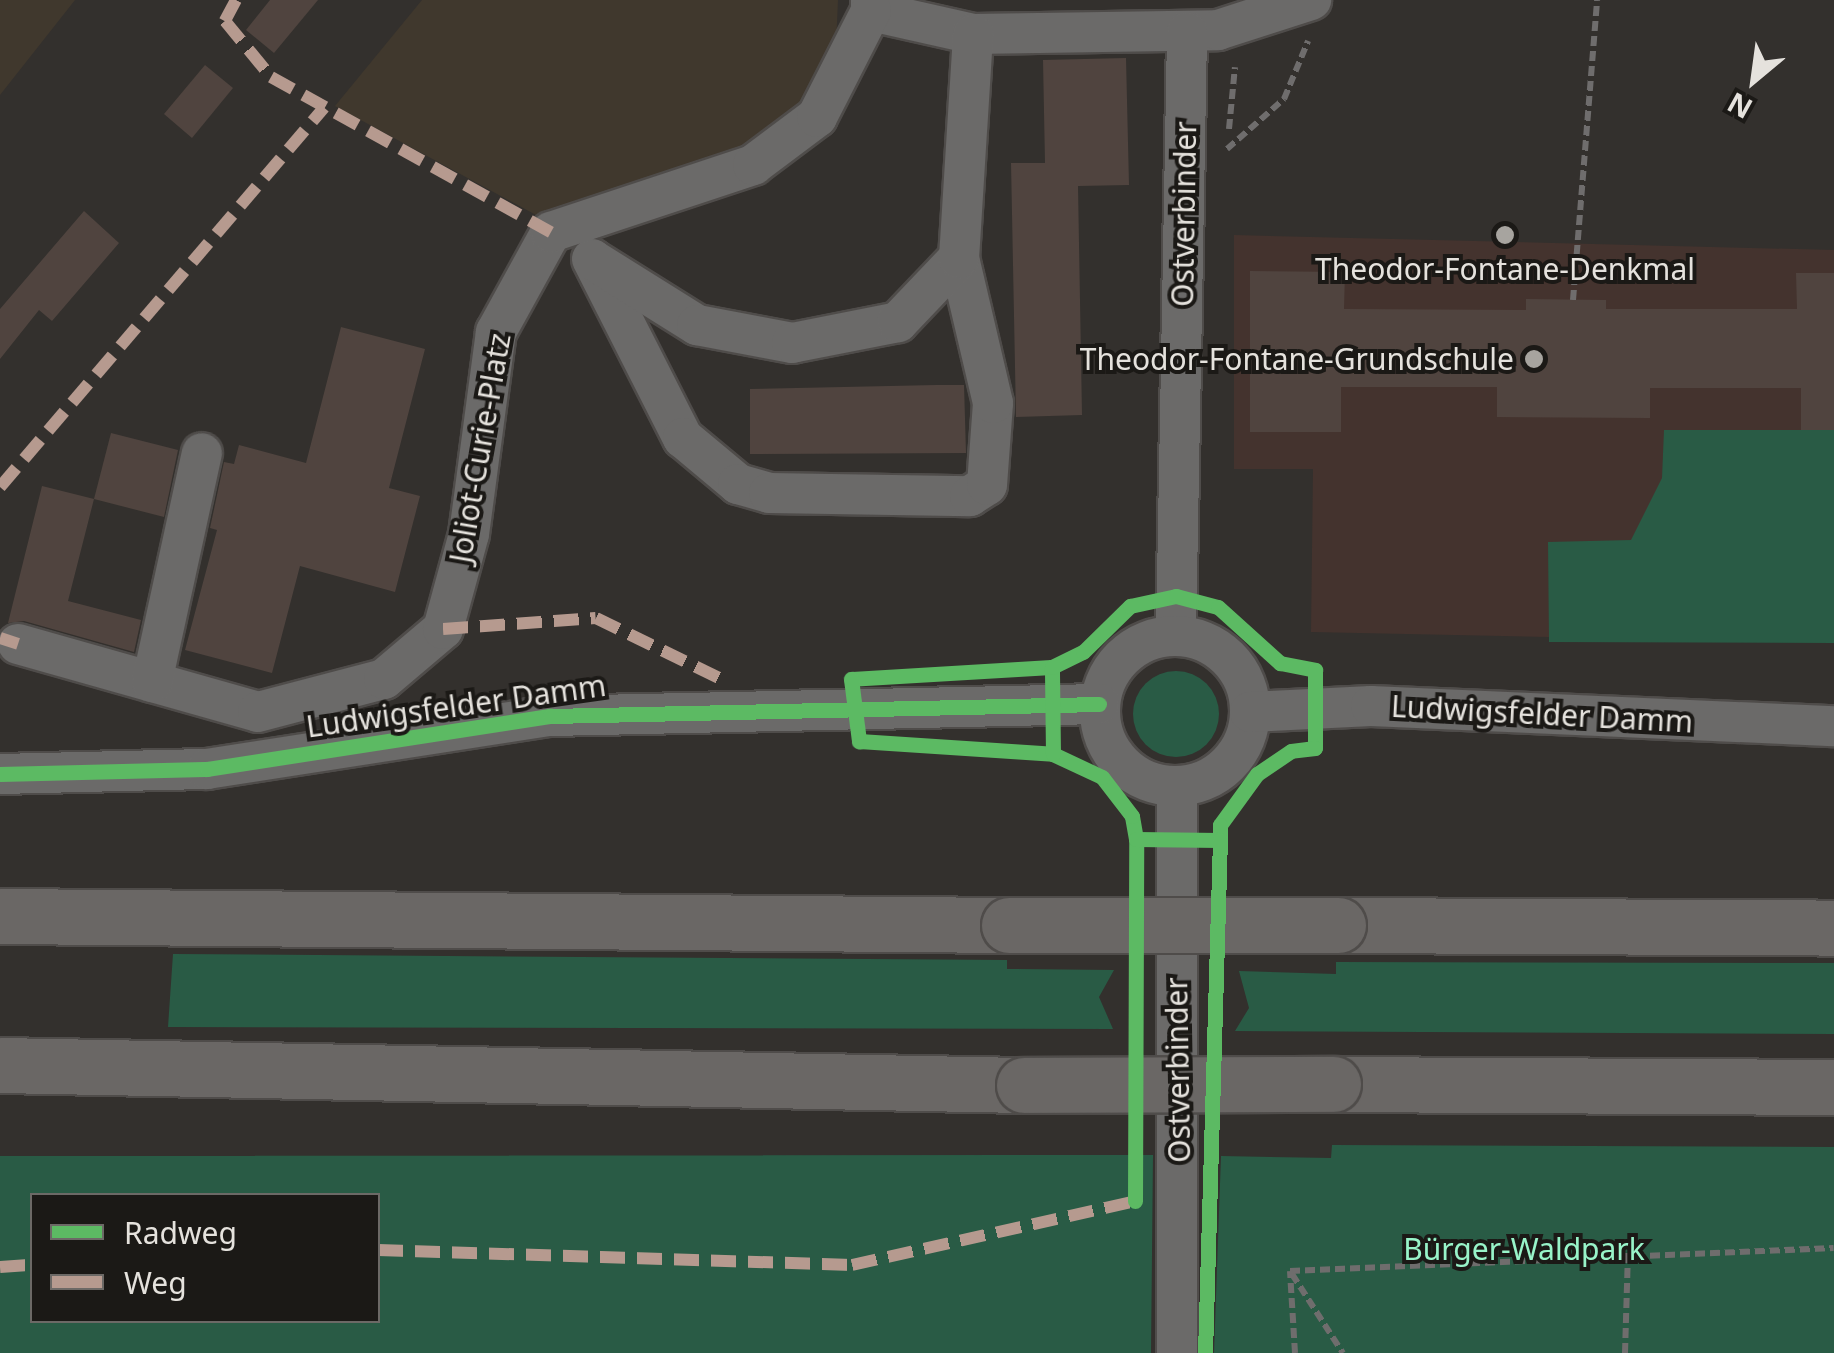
<!DOCTYPE html>
<meta charset="utf-8">
<style>
body{margin:0}
#map{position:relative;width:1834px;height:1353px;overflow:hidden;background:#33302d;font-family:"Noto Sans",sans-serif}
div>[style]{position:absolute}
.built>*{inset:0;background:#40382d}
.education>*{inset:0;background:#44332e}
.green>*{inset:0;background:#295b45}
.round{border-radius:50%}
.building>*{inset:0;background:#50443f}
.path>*{height:6px;margin-top:-3px;transform-origin:0;background:repeating-linear-gradient(90deg,#6f6d6d 0 10px,transparent 0 15px)}
.roads{filter:drop-shadow(2px 0 #4f4c4a) drop-shadow(-2px 0 #4f4c4a) drop-shadow(0 2px #4f4c4a) drop-shadow(0 -2px #4f4c4a)}
.minor>*{height:40px;margin:-20px;padding:0 20px;transform-origin:20px;border-radius:20px;background:#6b6a69}
.minor>.ring{margin:-20px;padding:0;box-sizing:content-box;background:none;border:40px solid #6b6a69;border-radius:50%}
.highway>*{height:55px;margin:-27.5px;padding:0 27.5px;transform-origin:27.5px;border-radius:27.5px;background:#6a6765}
.bridges{filter:drop-shadow(2px 0 #4f4c4a) drop-shadow(-2px 0 #4f4c4a) drop-shadow(0 2px #4f4c4a) drop-shadow(0 -2px #4f4c4a)}
.highway-bridge>*{height:55px;margin:-27.5px;padding:0 27.5px;transform-origin:27.5px;border-radius:27.5px;background:#6a6765}
.quiet>*{height:12px;margin-top:-6px;transform-origin:0;background:repeating-linear-gradient(90deg,#b69a8f 0 25px,transparent 0 37px)}
.cycleway>*{height:15px;margin:-7.5px;padding:0 7.5px;transform-origin:7.5px;border-radius:7.5px;background:#5cba63}
.dots>*{width:28px;height:28px;translate:-50% -50%;box-sizing:border-box;border:5px solid #1b1916;border-radius:50%}
span{translate:-50% -50%;white-space:nowrap;text-align:center;line-height:1.15;-webkit-text-stroke:8px #1b1916;paint-order:stroke}
.street-label{font-size:30px;color:#e5e2dd}
.poi-label{font-size:30px;color:#e5e2dd}
.right{translate:-100% -50%;text-align:right}
.park-label{font-size:30px;color:#98f4c9}
.legend{position:absolute;left:30px;top:1193px;width:350px;height:130px;box-sizing:border-box;background:#1b1916;border:2px solid #6c6966;margin:0;padding:12px 18px;list-style:none;font-size:30px;color:#e5e2dd}
.legend li{display:flex;align-items:center;gap:20px;height:50px}
.legend b{width:50px;border:2px solid #6c6966}
.north{position:absolute;left:1704px;top:30px;width:100px;height:100px;-webkit-text-stroke:8px #1b1916;paint-order:stroke;rotate:209deg;font-size:28px;font-weight:700;line-height:40px;text-align:center;color:#e5e2dd}
.north::after{content:'';display:block;margin:auto;width:35px;height:45px;background:#e5e2dd;clip-path:polygon(50% 0,100% 100%,50% 72%,0 100%)}
</style>
<div id="map">
<div class="built">
<i style="clip-path:polygon(0 0,75px 0,0 95px)"></i>
<i style="clip-path:polygon(422px 0,838px 0,836px 45px,802px 114px,742px 158px,558px 227px,335px 106px)"></i>
</div>
<div class="education">
<i style="clip-path:polygon(1234px 235px,1834px 250px,1834px 643px,1311px 632px,1313px 469px,1234px 469px)"></i>
</div>
<div class="green">
<i style="clip-path:polygon(1664px 430px,1834px 430px,1834px 643px,1549px 642px,1548px 542px,1631px 540px,1662px 478px)"></i>
<i class="round" style="left:1133px;top:671px;width:86px;height:86px"></i>
<i style="clip-path:polygon(173px 954px,1007px 960px,1007px 969px,1114px 970px,1099px 997px,1113px 1029px,168px 1027px)"></i>
<i style="clip-path:polygon(1336px 962px,1834px 963px,1834px 1034px,1235px 1031px,1249px 1008px,1239px 971px,1336px 974px)"></i>
<i style="clip-path:polygon(1332px 1145px,1834px 1147px,1834px 1353px,1214px 1353px,1221px 1156px,1331px 1158px)"></i>
<i style="clip-path:polygon(evenodd,1153px 1155px,1151px 1353px,0 1353px,0 1156px,1153px 1155px,32px 1196px,378px 1196px,378px 1320px,32px 1320px,32px 1196px)"></i>
</div>
<div class="building">
<i style="clip-path:polygon(270px 0,318px 0,274px 53px,246px 30px)"></i>
<i style="clip-path:polygon(1126px 58px,1129px 185px,1078px 186px,1082px 415px,1016px 417px,1011px 163px,1045px 163px,1043px 60px)"></i>
<i style="clip-path:polygon(205px 65px,233px 88px,192px 138px,164px 114px)"></i>
<i style="clip-path:polygon(84px 211px,119px 243px,52px 321px,39px 310px,0 359px,0 309px)"></i>
<i style="clip-path:polygon(1250px 271px,1345px 272px,1344px 309px,1526px 310px,1526px 299px,1606px 300px,1606px 309px,1797px 309px,1796px 273px,1834px 273px,1834px 430px,1801px 430px,1801px 388px,1650px 388px,1650px 418px,1497px 417px,1497px 387px,1341px 387px,1341px 432px,1250px 432px)"></i>
<i style="clip-path:polygon(341px 327px,425px 349px,389px 488px,420px 496px,395px 592px,300px 566px,272px 673px,185px 650px,217px 530px,210px 528px,224px 462px,234px 464px,239px 445px,306px 463px)"></i>
<i style="clip-path:polygon(936px 385px,964px 385px,966px 453px,750px 454px,750px 389px)"></i>
<i style="clip-path:polygon(111px 433px,178px 450px,164px 517px,94px 499px)"></i>
<i style="clip-path:polygon(42px 486px,94px 499px,68px 601px,141px 620px,134px 652px,24px 621px,8px 623px)"></i>
</div>
<div class="path">
<i style="left:1229px;top:129px;width:62px;rotate:-84.5deg"></i>
<i style="left:1227px;top:149px;width:76px;rotate:-41.3deg"></i>
<i style="left:1284px;top:99px;width:63px;rotate:-67.5deg"></i>
<i style="left:1573px;top:300px;width:301px;rotate:-85.4deg"></i>
<i style="left:1292px;top:1274px;width:94px;rotate:57.2deg"></i>
<i style="left:1295px;top:1353px;width:82px;rotate:-93.5deg"></i>
<i style="left:1290px;top:1271px;width:544px;rotate:-2.42deg"></i>
<i style="left:1625px;top:1353px;width:101px;rotate:-88.3deg"></i>
</div>
<div class="roads">
<div class="minor">
<i style="left:871px;top:0;width:11px;rotate:90deg"></i>
<i style="left:871px;top:11px;width:105px;rotate:12.7deg"></i>
<i style="left:973px;top:34px;width:245px;rotate:-0.9deg"></i>
<i style="left:1218px;top:30px;width:98px;rotate:-17.9deg"></i>
<i style="left:592px;top:259px;width:201px;rotate:63.1deg"></i>
<i style="left:683px;top:438px;width:72px;rotate:39.9deg"></i>
<i style="left:738px;top:484px;width:32px;rotate:16deg"></i>
<i style="left:769px;top:493px;width:201px;rotate:0.9deg"></i>
<i style="left:970px;top:496px;width:20px;rotate:-33deg"></i>
<i style="left:987px;top:485px;width:82px;rotate:-85.8deg"></i>
<i style="left:993px;top:403px;width:149px;rotate:-103.2deg"></i>
<i style="left:593px;top:260px;width:123px;rotate:32deg"></i>
<i style="left:697px;top:325px;width:97px;rotate:10.7deg"></i>
<i style="left:792px;top:343px;width:108px;rotate:-11.2deg"></i>
<i style="left:898px;top:322px;width:88px;rotate:-46.4deg"></i>
<i style="left:959px;top:258px;width:224px;rotate:-86.4deg"></i>
<i style="left:1176px;top:635px;width:603px;rotate:-88.95deg"></i>
<i class="ring" style="left:1100px;top:636px;width:110px;height:110px"></i>
<i style="left:18px;top:644px;width:249px;rotate:15.8deg"></i>
<i style="left:258px;top:712px;width:130px;rotate:-14.7deg"></i>
<i style="left:384px;top:679px;width:77px;rotate:-40.3deg"></i>
<i style="left:443px;top:629px;width:98px;rotate:-74.7deg"></i>
<i style="left:469px;top:534px;width:204px;rotate:-82.4deg"></i>
<i style="left:496px;top:332px;width:114px;rotate:-61.2deg"></i>
<i style="left:551px;top:232px;width:213px;rotate:-18.3deg"></i>
<i style="left:753px;top:165px;width:80px;rotate:-36.9deg"></i>
<i style="left:817px;top:117px;width:119px;rotate:-63deg"></i>
<i style="left:152px;top:682px;width:234px;rotate:-77.7deg"></i>
<i style="left:1250px;top:712px;width:121px;rotate:-2.8deg"></i>
<i style="left:1371px;top:706px;width:463px;rotate:2.5deg"></i>
<i style="left:0;top:774px;width:207px;rotate:-1.4deg"></i>
<i style="left:207px;top:769px;width:347px;rotate:-8.8deg"></i>
<i style="left:550px;top:716px;width:549px;rotate:-1.25deg"></i>
<i style="left:1177px;top:786px;width:567px;rotate:90deg"></i>
</div>
<div class="highway">
<i style="left:0;top:916px;width:1009px;rotate:0.51deg"></i>
<i style="left:1338px;top:925px;width:496px;rotate:0.3deg"></i>
<i style="left:0;top:1065px;width:1024px;rotate:1.12deg"></i>
<i style="left:1333px;top:1084px;width:501px;rotate:0.34deg"></i>
</div>
</div>
<div class="bridges">
<div class="highway-bridge">
<i style="left:1009px;top:925px;width:329px"></i>
<i style="left:1024px;top:1085px;width:309px;rotate:-0.2deg"></i>
</div>
</div>
<div class="quiet">
<i style="left:236px;top:0;width:24px;rotate:118deg"></i>
<i style="left:225px;top:21px;width:72px;rotate:50.6deg"></i>
<i style="left:271px;top:77px;width:320px;rotate:29deg"></i>
<i style="left:0;top:487px;width:499px;rotate:-49.5deg"></i>
<i style="left:443px;top:629px;width:153px;rotate:-4.1deg"></i>
<i style="left:596px;top:618px;width:146px;rotate:26deg"></i>
<i style="left:0;top:638px;width:19px;rotate:18deg"></i>
<i style="left:378px;top:1250px;width:474px;rotate:1.8deg"></i>
<i style="left:852px;top:1265px;width:290px;rotate:-12.7deg"></i>
<i style="left:1135px;top:1201px;width:5px;rotate:-90deg"></i>
<i style="left:0;top:1267px;width:32px;rotate:-4deg"></i>
</div>
<div class="cycleway">
<i style="left:1052px;top:667px;width:201px;rotate:176.6deg"></i>
<i style="left:851px;top:679px;width:63px;rotate:82.6deg"></i>
<i style="left:859px;top:741px;width:194px;rotate:3.8deg"></i>
<i style="left:0;top:774px;width:207px;rotate:-1.4deg"></i>
<i style="left:207px;top:769px;width:347px;rotate:-8.8deg"></i>
<i style="left:550px;top:716px;width:549px;rotate:-1.25deg"></i>
<i style="left:1135px;top:1201px;width:362px;rotate:-89.8deg"></i>
<i style="left:1136px;top:839px;width:23px;rotate:-100deg"></i>
<i style="left:1132px;top:816px;width:49px;rotate:-127.6deg"></i>
<i style="left:1102px;top:777px;width:54px;rotate:-154.9deg"></i>
<i style="left:1053px;top:754px;width:87px;rotate:-90.7deg"></i>
<i style="left:1052px;top:667px;width:34px;rotate:-26deg"></i>
<i style="left:1083px;top:652px;width:66px;rotate:-44.4deg"></i>
<i style="left:1130px;top:606px;width:47px;rotate:-12.3deg"></i>
<i style="left:1176px;top:596px;width:43px;rotate:14.7deg"></i>
<i style="left:1218px;top:607px;width:84px;rotate:42.1deg"></i>
<i style="left:1280px;top:663px;width:36px;rotate:11deg"></i>
<i style="left:1315px;top:670px;width:78px;rotate:90deg"></i>
<i style="left:1315px;top:748px;width:24px;rotate:173deg"></i>
<i style="left:1291px;top:751px;width:41px;rotate:145.9deg"></i>
<i style="left:1257px;top:774px;width:63px;rotate:126deg"></i>
<i style="left:1220px;top:825px;width:15px;rotate:90deg"></i>
<i style="left:1220px;top:840px;width:84px;rotate:-179.3deg"></i>
<i style="left:1205px;top:1353px;width:513px;rotate:-88.33deg"></i>
</div>
<div class="dots">
<i style="left:1505px;top:235px;background:#a7a49f"></i>
<i style="left:1534px;top:359px;background:#a7a49f"></i>
</div>
<div class="street-label">
<span style="left:1184px;top:214px;rotate:-89deg">Ostverbinder</span>
<span style="left:480px;top:448px;rotate:-80deg">Joliot-Curie-Platz</span>
<span style="left:456px;top:706px;rotate:-8deg">Ludwigsfelder Damm</span>
<span style="left:1542px;top:714px;rotate:3deg">Ludwigsfelder Damm</span>
<span style="left:1178px;top:1070px;rotate:-91deg">Ostverbinder</span>
</div>
<div class="poi-label">
<span style="left:1505px;top:269px">Theodor-Fontane-Denkmal</span>
<span class="right" style="left:1514px;top:359px">Theodor-Fontane-Grundschule</span>
</div>
<div class="park-label">
<span style="left:1524px;top:1249px">Bürger-Waldpark</span>
</div>
<ul class="legend">
<li><b style="height:12px;background:#5cba63"></b>Radweg</li>
<li><b style="height:12px;background:#b69a8f"></b>Weg</li>
</ul>
<div class="north">N</div>
</div>
